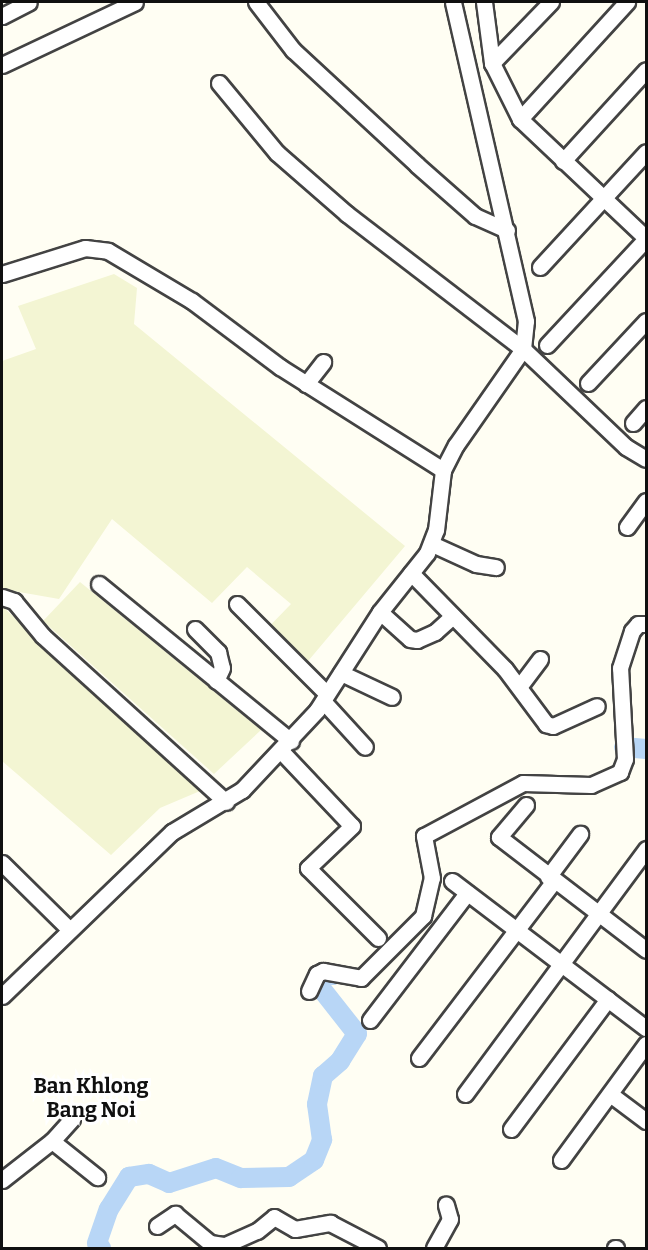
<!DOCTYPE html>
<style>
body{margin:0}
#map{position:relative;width:648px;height:1250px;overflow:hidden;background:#fffef3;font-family:Bitter,serif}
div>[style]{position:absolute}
.farmland>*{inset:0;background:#f3f5d3}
.river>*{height:20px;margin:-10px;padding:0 10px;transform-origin:10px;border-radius:10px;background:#b8d6f6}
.roads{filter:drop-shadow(2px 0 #434343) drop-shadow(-2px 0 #434343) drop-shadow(0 2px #434343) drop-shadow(0 -2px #434343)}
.minor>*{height:15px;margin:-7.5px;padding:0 7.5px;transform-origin:7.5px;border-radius:7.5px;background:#fff}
span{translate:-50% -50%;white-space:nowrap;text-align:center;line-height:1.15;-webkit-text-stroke:6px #fff;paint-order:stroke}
.quarter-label{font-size:21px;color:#101010;font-weight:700}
.frame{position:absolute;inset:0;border:3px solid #101010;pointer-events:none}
</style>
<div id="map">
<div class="farmland">
<i style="clip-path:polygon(114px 274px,137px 288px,134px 324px,405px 546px,298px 673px,257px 639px,291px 604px,247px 567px,212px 603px,112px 519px,59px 599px,2px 589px,2px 361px,36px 349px,18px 306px)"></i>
<i style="clip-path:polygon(80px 582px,261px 730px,214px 774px,43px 621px)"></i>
<i style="clip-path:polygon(2px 606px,200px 791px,160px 808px,111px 855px,2px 761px)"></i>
</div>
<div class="river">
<i style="left:624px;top:747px;width:22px;rotate:5deg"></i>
<i style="left:101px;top:1248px;width:6px;rotate:-129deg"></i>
<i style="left:97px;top:1243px;width:36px;rotate:-71deg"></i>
<i style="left:109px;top:1209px;width:38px;rotate:-58deg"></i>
<i style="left:129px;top:1177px;width:20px;rotate:-9deg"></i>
<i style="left:149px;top:1174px;width:22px;rotate:24deg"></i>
<i style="left:169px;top:1183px;width:49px;rotate:-17.7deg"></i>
<i style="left:216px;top:1168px;width:27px;rotate:22deg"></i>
<i style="left:241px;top:1178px;width:48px;rotate:-1.2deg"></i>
<i style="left:289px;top:1177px;width:30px;rotate:-34deg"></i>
<i style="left:314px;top:1160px;width:22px;rotate:-68deg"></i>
<i style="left:322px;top:1140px;width:36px;rotate:-98deg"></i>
<i style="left:317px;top:1104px;width:29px;rotate:-78deg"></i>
<i style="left:323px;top:1076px;width:23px;rotate:-41deg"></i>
<i style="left:340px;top:1061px;width:32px;rotate:-58deg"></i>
<i style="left:357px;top:1034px;width:60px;rotate:-128.2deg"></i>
<i style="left:320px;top:987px;width:10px;rotate:-107deg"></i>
<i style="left:317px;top:977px;width:8px;rotate:-30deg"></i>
<i style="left:324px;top:973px;width:9px;rotate:13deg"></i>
</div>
<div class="roads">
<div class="minor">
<i style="left:256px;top:2px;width:61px;rotate:52.4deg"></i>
<i style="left:293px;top:50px;width:169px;rotate:42.8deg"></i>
<i style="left:417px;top:165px;width:77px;rotate:41.3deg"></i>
<i style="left:475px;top:216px;width:35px;rotate:24deg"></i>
<i style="left:484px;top:2px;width:62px;rotate:82.5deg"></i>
<i style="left:492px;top:63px;width:63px;rotate:63.4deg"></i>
<i style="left:520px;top:119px;width:173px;rotate:43.4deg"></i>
<i style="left:2px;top:16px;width:30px;rotate:-27deg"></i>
<i style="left:492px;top:63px;width:85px;rotate:-46deg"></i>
<i style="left:2px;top:65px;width:147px;rotate:-25.3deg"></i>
<i style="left:219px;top:83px;width:91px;rotate:50.4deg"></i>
<i style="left:277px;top:153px;width:93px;rotate:41.1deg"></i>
<i style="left:347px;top:214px;width:222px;rotate:37.5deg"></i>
<i style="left:523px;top:349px;width:142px;rotate:43.6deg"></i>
<i style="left:626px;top:447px;width:23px;rotate:31deg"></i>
<i style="left:520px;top:119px;width:159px;rotate:-47.6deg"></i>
<i style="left:563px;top:161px;width:123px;rotate:-47.6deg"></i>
<i style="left:540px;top:267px;width:156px;rotate:-47.3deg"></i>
<i style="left:2px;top:274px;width:87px;rotate:-17.4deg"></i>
<i style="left:85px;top:248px;width:23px;rotate:7deg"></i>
<i style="left:108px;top:251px;width:98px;rotate:30.8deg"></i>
<i style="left:192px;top:301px;width:110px;rotate:36.9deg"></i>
<i style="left:280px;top:367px;width:193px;rotate:32.3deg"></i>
<i style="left:547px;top:345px;width:145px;rotate:-47deg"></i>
<i style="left:588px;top:383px;width:85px;rotate:-46.9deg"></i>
<i style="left:306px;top:384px;width:28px;rotate:-52deg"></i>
<i style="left:633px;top:423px;width:20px;rotate:-49deg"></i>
<i style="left:627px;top:527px;width:32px;rotate:-54deg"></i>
<i style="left:432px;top:544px;width:48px;rotate:24.4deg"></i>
<i style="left:476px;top:564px;width:20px;rotate:9deg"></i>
<i style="left:411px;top:573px;width:134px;rotate:45.6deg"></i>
<i style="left:505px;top:669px;width:69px;rotate:53.3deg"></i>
<i style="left:546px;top:724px;width:7px;rotate:16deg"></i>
<i style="left:553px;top:726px;width:48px;rotate:-24.4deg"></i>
<i style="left:99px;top:584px;width:248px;rotate:39.3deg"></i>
<i style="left:2px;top:597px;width:13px;rotate:18deg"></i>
<i style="left:14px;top:601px;width:45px;rotate:50.4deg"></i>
<i style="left:43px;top:636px;width:247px;rotate:42.2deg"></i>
<i style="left:237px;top:604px;width:127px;rotate:45deg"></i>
<i style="left:380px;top:612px;width:40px;rotate:42deg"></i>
<i style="left:410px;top:639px;width:7px;rotate:8deg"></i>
<i style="left:417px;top:640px;width:20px;rotate:-24deg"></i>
<i style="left:435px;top:632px;width:24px;rotate:-42deg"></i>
<i style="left:195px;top:629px;width:33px;rotate:45deg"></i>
<i style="left:218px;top:652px;width:16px;rotate:76deg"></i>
<i style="left:222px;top:668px;width:14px;rotate:115deg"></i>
<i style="left:341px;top:673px;width:56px;rotate:25.2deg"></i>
<i style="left:519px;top:687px;width:35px;rotate:-53deg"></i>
<i style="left:323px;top:701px;width:62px;rotate:47.6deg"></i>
<i style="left:281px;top:751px;width:103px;rotate:46.6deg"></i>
<i style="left:352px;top:826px;width:61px;rotate:136.3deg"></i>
<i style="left:308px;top:868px;width:99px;rotate:45deg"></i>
<i style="left:526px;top:805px;width:42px;rotate:130.2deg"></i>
<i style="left:499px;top:837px;width:185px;rotate:37.5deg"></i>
<i style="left:2px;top:863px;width:94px;rotate:44.6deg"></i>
<i style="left:548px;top:877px;width:54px;rotate:-53.3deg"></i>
<i style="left:452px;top:881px;width:243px;rotate:37.2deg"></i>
<i style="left:309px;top:991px;width:19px;rotate:-65deg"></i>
<i style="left:317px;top:974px;width:7px;rotate:-27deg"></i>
<i style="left:323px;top:971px;width:39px;rotate:10deg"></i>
<i style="left:361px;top:978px;width:88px;rotate:-45deg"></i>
<i style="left:423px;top:916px;width:39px;rotate:-77deg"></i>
<i style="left:432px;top:878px;width:43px;rotate:-100.8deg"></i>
<i style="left:424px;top:836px;width:112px;rotate:-28.2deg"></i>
<i style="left:523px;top:783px;width:68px;rotate:1.7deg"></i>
<i style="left:591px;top:785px;width:32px;rotate:-24deg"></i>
<i style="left:620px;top:772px;width:14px;rotate:-69deg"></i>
<i style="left:625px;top:759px;width:91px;rotate:-93.1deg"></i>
<i style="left:620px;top:668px;width:39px;rotate:-72deg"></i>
<i style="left:632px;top:631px;width:9px;rotate:-49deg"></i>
<i style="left:638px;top:624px;width:8px"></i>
<i style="left:2px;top:996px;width:236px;rotate:-44deg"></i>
<i style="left:172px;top:832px;width:82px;rotate:-31deg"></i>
<i style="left:242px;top:790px;width:110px;rotate:-46.8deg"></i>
<i style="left:317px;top:710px;width:117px;rotate:-57.3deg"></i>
<i style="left:380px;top:612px;width:75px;rotate:-51.5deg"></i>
<i style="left:427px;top:553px;width:25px;rotate:-69deg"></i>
<i style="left:436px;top:530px;width:60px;rotate:-83.3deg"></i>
<i style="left:443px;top:470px;width:28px;rotate:-63deg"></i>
<i style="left:456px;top:445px;width:117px;rotate:-55.1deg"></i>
<i style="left:523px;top:349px;width:28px;rotate:-84deg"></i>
<i style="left:526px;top:321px;width:327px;rotate:-102.9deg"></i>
<i style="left:370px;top:1020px;width:160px;rotate:-52.6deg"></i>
<i style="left:419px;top:1058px;width:223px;rotate:-52.7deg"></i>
<i style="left:465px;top:1094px;width:305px;rotate:-53.5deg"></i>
<i style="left:610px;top:1094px;width:45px;rotate:36.9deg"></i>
<i style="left:511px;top:1129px;width:162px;rotate:-53.3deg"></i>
<i style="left:52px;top:1141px;width:58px;rotate:38.7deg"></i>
<i style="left:561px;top:1160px;width:144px;rotate:-53.8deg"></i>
<i style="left:2px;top:1180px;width:63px;rotate:-38deg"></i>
<i style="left:52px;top:1141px;width:30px;rotate:-48deg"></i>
<i style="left:157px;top:1226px;width:22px;rotate:-34deg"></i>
<i style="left:175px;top:1214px;width:45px;rotate:39.6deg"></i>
<i style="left:210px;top:1243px;width:15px;rotate:8deg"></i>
<i style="left:225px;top:1245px;width:35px;rotate:-24deg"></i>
<i style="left:257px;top:1231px;width:22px;rotate:-39deg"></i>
<i style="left:274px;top:1217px;width:24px;rotate:30deg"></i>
<i style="left:295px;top:1229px;width:36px;rotate:-10deg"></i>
<i style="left:330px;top:1223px;width:54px;rotate:27.5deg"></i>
<i style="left:434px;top:1248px;width:33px;rotate:-61deg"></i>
<i style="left:450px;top:1219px;width:15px;rotate:-106deg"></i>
<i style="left:615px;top:1248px;width:1px"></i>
</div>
</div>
<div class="quarter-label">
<span style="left:91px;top:1098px">Ban Khlong<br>Bang Noi</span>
</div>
<div class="frame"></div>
</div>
